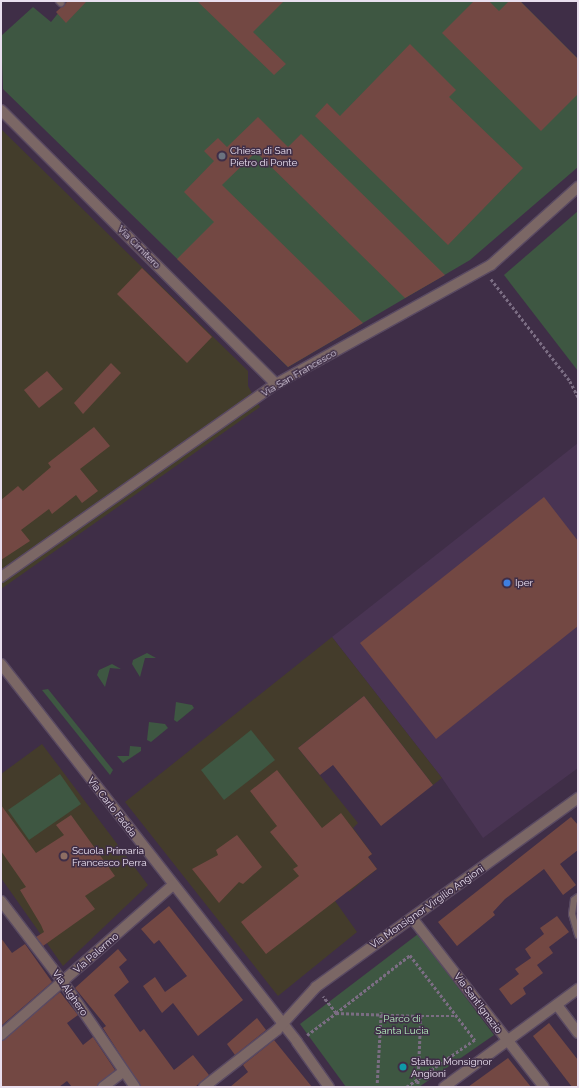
<!DOCTYPE html>
<style>
body{margin:0}
#map{position:relative;width:579px;height:1088px;overflow:hidden;background:#3f2e47;font-family:Raleway,sans-serif}
div>[style]{position:absolute}
.built>*{inset:0;background:#493453}
.industrial>*{inset:0;background:#433d2b}
.education>*{inset:0;background:#443c2b}
.green>*{inset:0;background:#3e5742}
.building>*{inset:0;background:#734843}
.path>*{height:2.5px;margin-top:-1.25px;transform-origin:0;background:repeating-linear-gradient(90deg,#7b6d83 0 3px,transparent 0 5px)}
.roads{filter:drop-shadow(1px 0 #5a4a62) drop-shadow(-1px 0 #5a4a62) drop-shadow(0 1px #5a4a62) drop-shadow(0 -1px #5a4a62)}
.lane>*{height:6px;margin:-3px;padding:0 3px;transform-origin:3px;border-radius:3px;background:#7b6765}
.street>*{height:10px;margin:-5px;padding:0 5px;transform-origin:5px;border-radius:5px;background:#7b6765}
.dots>*{width:11px;height:11px;translate:-50% -50%;box-sizing:border-box;border:2px solid #3f2e47;border-radius:50%}
span{translate:-50% -50%;white-space:nowrap;text-align:center;line-height:1.15;-webkit-text-stroke:3px #3f2e47;paint-order:stroke}
.poi-label{font-size:10px;color:#e9dfef}
.left{translate:0 -50%;text-align:left}
.street-label{font-size:10px;color:#e9dfef}
.park-label{font-size:10px;color:#b6f1bf}
.frame{position:absolute;inset:0;border:2px solid #e9dfef;pointer-events:none}
</style>
<div id="map">
<div class="built">
<i style="clip-path:polygon(578px 443px,578px 768px,483px 838px,442px 778px,332px 637px)"></i>
</div>
<div class="industrial">
<i style="clip-path:polygon(1px 129px,248px 371px,248px 386px,260px 407px,1px 589px)"></i>
</div>
<div class="education">
<i style="clip-path:polygon(332px 637px,442px 778px,433px 785px,364px 696px,298px 748px,358px 823px,353px 828px,372px 854px,368px 857px,377px 869px,349px 892px,346px 888px,333px 898px,357px 932px,278px 996px,125px 802px)"></i>
<i style="clip-path:polygon(42px 744px,148px 885px,63px 966px,1px 878px,1px 774px)"></i>
</div>
<div class="green">
<i style="clip-path:polygon(68px 1px,520px 1px,578px 59px,578px 167px,470px 260px,288px 367px,3px 89px,1px 36px,33px 7px,51px 22px)"></i>
<i style="clip-path:polygon(578px 211px,578px 371px,504px 275px)"></i>
<i style="clip-path:polygon(147px 653px,156px 658px,145px 658px,140px 677px,132px 664px,133px 660px)"></i>
<i style="clip-path:polygon(112px 664px,121px 669px,110px 668px,105px 687px,97px 675px,99px 670px)"></i>
<i style="clip-path:polygon(48px 689px,113px 770px,110px 775px,42px 690px)"></i>
<i style="clip-path:polygon(176px 702px,192px 705px,194px 708px,177px 722px,174px 720px)"></i>
<i style="clip-path:polygon(149px 722px,165px 724px,168px 728px,151px 742px,147px 740px)"></i>
<i style="clip-path:polygon(251px 730px,275px 760px,224px 800px,201px 770px)"></i>
<i style="clip-path:polygon(130px 746px,141px 747px,141px 751px,123px 763px,117px 756px,129px 756px)"></i>
<i style="clip-path:polygon(60px 774px,81px 804px,29px 840px,8px 810px)"></i>
<i style="clip-path:polygon(418px 934px,494px 1035px,419px 1087px,346px 1087px,300px 1024px)"></i>
</div>
<div class="building">
<i style="clip-path:polygon(68px 1px,87px 1px,66px 23px,56px 12px)"></i>
<i style="clip-path:polygon(197px 1px,284px 1px,253px 32px,286px 64px,274px 75px)"></i>
<i style="clip-path:polygon(474px 1px,489px 1px,499px 11px,509px 1px,520px 1px,578px 59px,578px 94px,541px 131px,442px 33px)"></i>
<i style="clip-path:polygon(410px 44px,456px 90px,449px 97px,523px 168px,448px 245px,315px 116px,327px 103px,340px 116px)"></i>
<i style="clip-path:polygon(258px 117px,288px 147px,301px 134px,445px 275px,405px 298px,256px 152px,222px 185px,363px 323px,288px 367px,177px 259px,214px 222px,184px 192px,214px 161px,204px 151px,218px 138px,227px 147px)"></i>
<i style="clip-path:polygon(142px 268px,212px 337px,187px 363px,117px 294px)"></i>
<i style="clip-path:polygon(111px 363px,121px 373px,83px 414px,74px 403px)"></i>
<i style="clip-path:polygon(47px 371px,63px 389px,39px 408px,24px 390px)"></i>
<i style="clip-path:polygon(94px 427px,110px 446px,80px 469px,98px 491px,82px 503px,76px 495px,52px 514px,49px 509px,21px 530px,30px 541px,1px 560px,1px 500px,18px 486px,23px 491px,51px 467px,48px 463px)"></i>
<i style="clip-path:polygon(544px 497px,578px 541px,578px 626px,436px 739px,360px 643px)"></i>
<i style="clip-path:polygon(364px 696px,433px 785px,381px 826px,333px 765px,320px 775px,298px 748px)"></i>
<i style="clip-path:polygon(277px 770px,322px 828px,341px 813px,372px 854px,368px 857px,377px 869px,266px 954px,241px 922px,299px 876px,293px 869px,298px 866px,270px 832px,277px 826px,250px 791px)"></i>
<i style="clip-path:polygon(1px 805px,36px 853px,64px 835px,56px 825px,71px 815px,115px 876px,85px 896px,95px 909px,43px 946px,36px 937px,44px 932px,41px 925px,20px 890px,26px 887px,1px 851px)"></i>
<i style="clip-path:polygon(571px 817px,578px 825px,578px 850px,560px 864px,576px 885px,563px 895px,544px 869px,505px 899px,493px 912px,495px 915px,457px 946px,438px 922px)"></i>
<i style="clip-path:polygon(237px 835px,262px 867px,243px 884px,239px 882px,219px 903px,192px 869px,218px 855px,216px 850px)"></i>
<i style="clip-path:polygon(169px 906px,243px 1000px,198px 1036px,173px 1003px,162px 1013px,143px 986px,155px 977px,165px 992px,187px 976px,159px 940px,154px 944px,141px 929px)"></i>
<i style="clip-path:polygon(557px 916px,569px 932px,549px 947px,553px 953px,537px 965px,543px 973px,523px 988px,526px 994px,511px 1005px,499px 989px,519px 974px,515px 969px,531px 958px,525px 949px,544px 934px,540px 928px)"></i>
<i style="clip-path:polygon(1px 938px,12px 953px,25px 944px,52px 982px,1px 1026px)"></i>
<i style="clip-path:polygon(118px 949px,127px 960px,119px 967px,129px 982px,114px 995px,140px 1032px,144px 1029px,174px 1070px,193px 1055px,209px 1075px,195px 1087px,141px 1087px,103px 1028px,106px 1026px,75px 988px)"></i>
<i style="clip-path:polygon(60px 992px,78px 1015px,67px 1023px,83px 1045px,93px 1037px,115px 1070px,97px 1087px,72px 1087px,67px 1081px,59px 1087px,1px 1087px,1px 1041px)"></i>
<i style="clip-path:polygon(257px 1018px,266px 1030px,235px 1055px,227px 1044px)"></i>
<i style="clip-path:polygon(549px 1023px,578px 1060px,578px 1087px,572px 1087px,533px 1036px)"></i>
<i style="clip-path:polygon(274px 1040px,312px 1087px,230px 1087px,248px 1072px,243px 1065px)"></i>
<i style="clip-path:polygon(508px 1058px,531px 1087px,468px 1087px)"></i>
</div>
<div class="path">
<i style="left:491px;top:279px;width:129px;rotate:52.2deg"></i>
<i style="left:570px;top:381px;width:18px;rotate:63deg"></i>
<i style="left:336px;top:1013px;width:94px;rotate:-38.1deg"></i>
<i style="left:410px;top:955px;width:107px;rotate:52.6deg"></i>
<i style="left:475px;top:1040px;width:83px;rotate:145.3deg"></i>
<i style="left:336px;top:1013px;width:85px;rotate:2deg"></i>
<i style="left:421px;top:1016px;width:71px;rotate:92.4deg"></i>
<i style="left:421px;top:1016px;width:36px"></i>
<i style="left:307px;top:1035px;width:36px;rotate:-37deg"></i>
<i style="left:336px;top:1013px;width:21px;rotate:-129deg"></i>
<i style="left:377px;top:1083px;width:71px;rotate:-86.8deg"></i>
</div>
<div class="roads">
<div class="lane">
<i style="left:59px;top:1px;width:3px;rotate:45deg"></i>
<i style="left:578px;top:897px;width:5px;rotate:143deg"></i>
<i style="left:574px;top:900px;width:14px;rotate:98deg"></i>
<i style="left:572px;top:914px;width:22px;rotate:74deg"></i>
</div>
<div class="street">
<i style="left:1px;top:110px;width:388px;rotate:44.9deg"></i>
<i style="left:1px;top:577px;width:336px;rotate:-35.1deg"></i>
<i style="left:276px;top:384px;width:246px;rotate:-29deg"></i>
<i style="left:491px;top:265px;width:117px;rotate:-41.9deg"></i>
<i style="left:1px;top:664px;width:480px;rotate:51.9deg"></i>
<i style="left:297px;top:1042px;width:55px;rotate:54.6deg"></i>
<i style="left:1px;top:901px;width:102px;rotate:52.6deg"></i>
<i style="left:63px;top:982px;width:127px;rotate:55.6deg"></i>
<i style="left:412px;top:918px;width:214px;rotate:52deg"></i>
<i style="left:557px;top:1005px;width:35px;rotate:53deg"></i>
<i style="left:1px;top:1035px;width:227px;rotate:-41.1deg"></i>
<i style="left:103px;top:1087px;width:26px;rotate:-37deg"></i>
<i style="left:204px;top:1087px;width:93px;rotate:-38deg"></i>
<i style="left:277px;top:1030px;width:58px;rotate:-47.8deg"></i>
<i style="left:316px;top:987px;width:323px;rotate:-35.8deg"></i>
<i style="left:444px;top:1087px;width:166px;rotate:-36.2deg"></i>
</div>
</div>
<div class="dots">
<i style="left:222px;top:156px;background:#6b7280"></i>
<i style="left:507px;top:583px;background:#3f7fe0"></i>
<i style="left:64px;top:856px;background:#8d6e63"></i>
<i style="left:403px;top:1067px;background:#0f9aa8"></i>
</div>
<div class="poi-label">
<span class="left" style="left:230px;top:156px">Chiesa di San<br>Pietro di Ponte</span>
<span class="left" style="left:515px;top:583px">Iper</span>
<span class="left" style="left:72px;top:856px">Scuola Primaria<br>Francesco Perra</span>
<span class="left" style="left:411px;top:1067px">Statua Monsignor<br>Angioni</span>
</div>
<div class="street-label">
<span style="left:139px;top:247px;rotate:45deg">Via Cimitero</span>
<span style="left:299px;top:373px;rotate:-30deg">Via San Francesco</span>
<span style="left:112px;top:807px;rotate:52deg">Via Carlo Fadda</span>
<span style="left:427px;top:907px;rotate:-35deg">Via Monsignor Virgilio Angioni</span>
<span style="left:96px;top:953px;rotate:-41deg">Via Palermo</span>
<span style="left:70px;top:993px;rotate:55deg">Via Alghero</span>
<span style="left:478px;top:1003px;rotate:53deg">Via Sant'Ignazio</span>
</div>
<div class="park-label">
<span style="left:402px;top:1024px">Parco di<br>Santa Lucia</span>
</div>
<div class="frame"></div>
</div>
